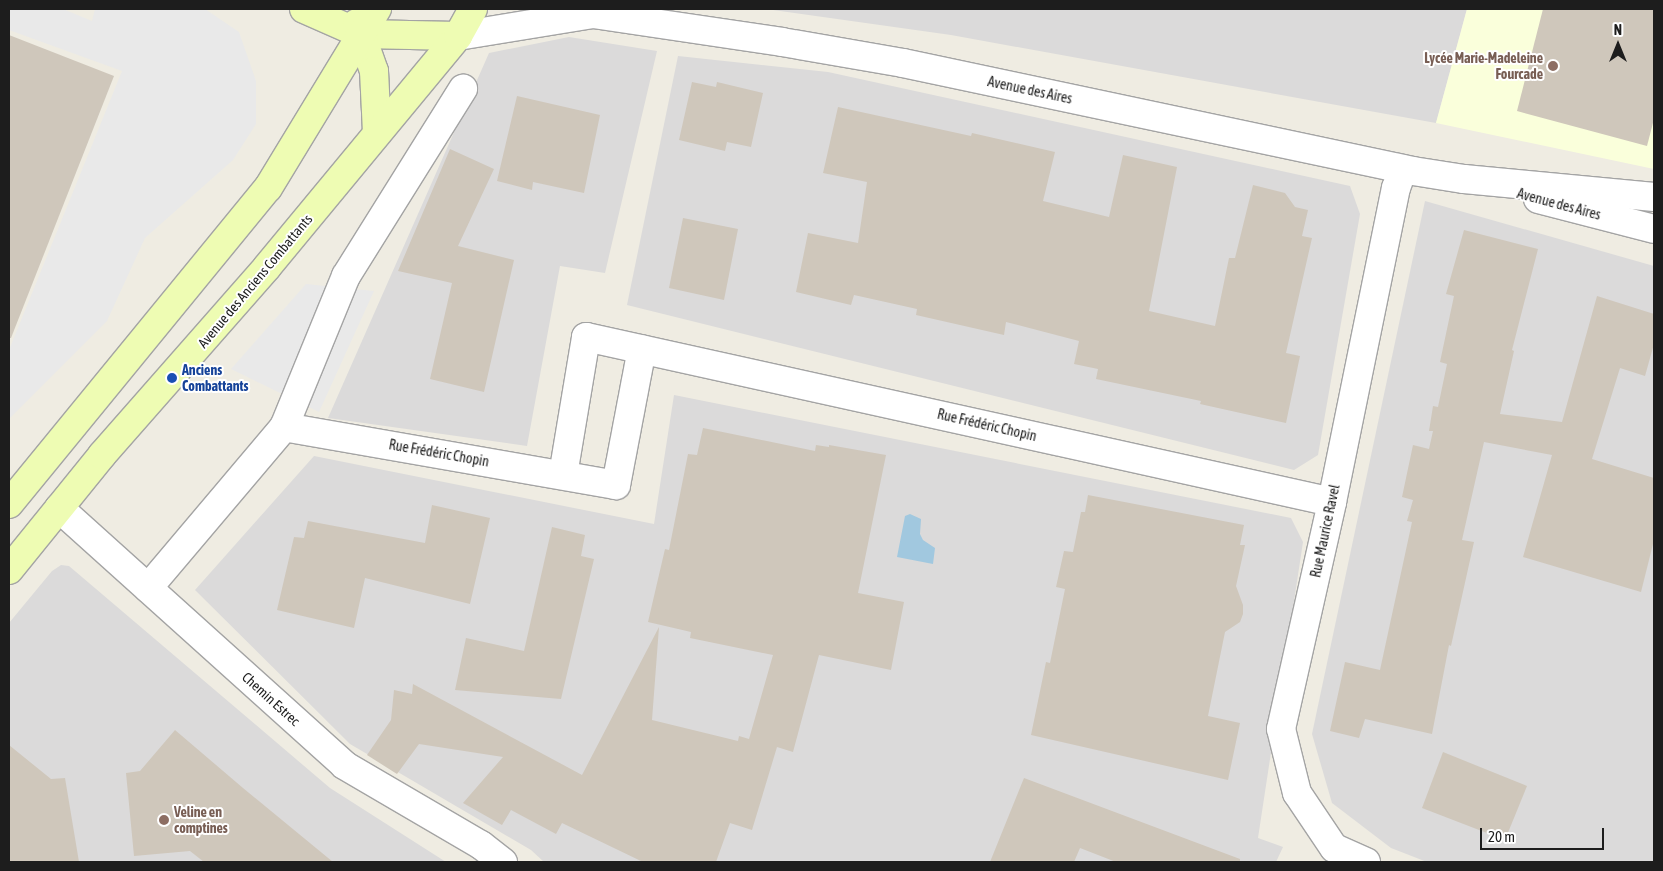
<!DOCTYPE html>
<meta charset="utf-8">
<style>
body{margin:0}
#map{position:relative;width:1663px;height:871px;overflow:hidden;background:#efece2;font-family:"Asap Condensed",sans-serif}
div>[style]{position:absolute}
.residential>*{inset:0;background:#dbdada}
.education>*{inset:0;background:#faffdb}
.parking>*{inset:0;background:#e9e9e9}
.water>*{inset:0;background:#a1c8df}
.building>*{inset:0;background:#cfc7bb}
.roads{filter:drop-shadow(1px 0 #a4a4a4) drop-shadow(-1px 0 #a4a4a4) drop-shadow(0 1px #a4a4a4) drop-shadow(0 -1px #a4a4a4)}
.minor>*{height:28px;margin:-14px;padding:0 14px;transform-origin:14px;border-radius:14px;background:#fff}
.secondary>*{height:28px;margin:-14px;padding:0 14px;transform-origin:14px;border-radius:14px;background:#eefcb3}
.dots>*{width:14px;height:14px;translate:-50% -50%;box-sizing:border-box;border:2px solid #fff;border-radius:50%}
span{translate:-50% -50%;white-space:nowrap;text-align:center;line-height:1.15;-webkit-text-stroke:4px #fff;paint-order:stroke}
.education-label{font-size:14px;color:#785e54;font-weight:700}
.right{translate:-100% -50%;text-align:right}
.left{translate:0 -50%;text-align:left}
.street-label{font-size:14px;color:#1d1d1d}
.transit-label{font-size:14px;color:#164399;font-weight:700}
.frame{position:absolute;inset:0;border:10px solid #1d1d1d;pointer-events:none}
.north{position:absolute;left:1593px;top:20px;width:50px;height:50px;-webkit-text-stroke:4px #fff;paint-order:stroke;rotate:0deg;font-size:14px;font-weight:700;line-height:20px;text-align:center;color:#1d1d1d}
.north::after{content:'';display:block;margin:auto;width:18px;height:22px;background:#1d1d1d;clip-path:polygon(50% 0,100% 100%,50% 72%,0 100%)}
.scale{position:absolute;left:1480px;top:828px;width:124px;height:22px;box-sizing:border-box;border:2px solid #1d1d1d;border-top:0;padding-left:6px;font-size:15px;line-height:18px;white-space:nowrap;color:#1d1d1d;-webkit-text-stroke:4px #fff;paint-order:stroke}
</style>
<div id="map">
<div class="residential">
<i style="clip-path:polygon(766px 9px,1467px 9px,1436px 123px,951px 35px)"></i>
<i style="clip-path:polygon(569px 37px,657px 51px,605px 273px,560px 266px,527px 446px,328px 418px,489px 53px)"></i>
<i style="clip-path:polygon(678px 56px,828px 72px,1350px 186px,1360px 214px,1318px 455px,1294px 470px,627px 305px)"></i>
<i style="clip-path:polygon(1425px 201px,1654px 266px,1654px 862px,1427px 862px,1391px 848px,1332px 803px,1312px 734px)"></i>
<i style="clip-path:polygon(674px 395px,1291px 518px,1303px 542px,1258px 838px,1283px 847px,1276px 862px,544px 862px,531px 850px,350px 744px,195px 590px,314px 456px,654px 524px)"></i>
<i style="clip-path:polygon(61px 565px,69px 566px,330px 788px,446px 862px,9px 862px,9px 623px,52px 571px)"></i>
</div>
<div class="education">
<i style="clip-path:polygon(1467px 9px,1654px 9px,1654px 169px,1436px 123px)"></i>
</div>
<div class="parking">
<i style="clip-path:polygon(9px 9px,63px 9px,92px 21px,95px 9px,205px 9px,239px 32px,256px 81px,256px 124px,233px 160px,145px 238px,107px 321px,9px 419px,9px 350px,122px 71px,9px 30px)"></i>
<i style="clip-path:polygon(306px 284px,374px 291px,319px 412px,231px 369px)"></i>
</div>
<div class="water">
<i style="clip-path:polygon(910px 514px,921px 519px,920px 534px,923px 540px,935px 548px,933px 564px,897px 557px,905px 516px)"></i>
</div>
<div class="building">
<i style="clip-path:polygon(1543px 9px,1654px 9px,1654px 119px,1647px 146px,1517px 111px)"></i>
<i style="clip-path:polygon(9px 35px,114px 76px,11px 338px,9px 338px)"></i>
<i style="clip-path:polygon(692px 82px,716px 87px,717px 82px,763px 93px,751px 147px,727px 142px,725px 151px,679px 140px)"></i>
<i style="clip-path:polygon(517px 96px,600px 115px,584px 193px,533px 182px,532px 190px,497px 181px)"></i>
<i style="clip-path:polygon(838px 107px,971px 136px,972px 133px,1055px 152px,1043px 201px,1109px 217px,1123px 155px,1177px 167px,1149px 311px,1215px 326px,1229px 258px,1235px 258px,1253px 185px,1285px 193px,1295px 207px,1308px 210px,1302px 236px,1312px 238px,1286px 353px,1300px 356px,1286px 423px,1200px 404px,1201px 401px,1096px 379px,1098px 369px,1074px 364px,1079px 341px,1006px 322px,1004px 335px,916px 315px,917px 309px,854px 295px,851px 305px,796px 292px,808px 233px,858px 243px,867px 182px,823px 173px)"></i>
<i style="clip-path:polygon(450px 149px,494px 169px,458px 246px,514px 260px,484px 392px,430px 379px,452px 283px,398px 271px)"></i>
<i style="clip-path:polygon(683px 218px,738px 229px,724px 300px,669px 288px)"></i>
<i style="clip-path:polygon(1464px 230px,1538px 249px,1512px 350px,1514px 351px,1500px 414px,1562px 422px,1597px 296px,1654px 314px,1654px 344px,1645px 376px,1620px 368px,1592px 459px,1654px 478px,1654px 540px,1641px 592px,1523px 557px,1552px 455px,1484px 442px,1462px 540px,1474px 542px,1451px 646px,1449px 645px,1432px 734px,1365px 719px,1359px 738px,1330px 731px,1345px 662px,1380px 670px,1412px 522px,1407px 521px,1413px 500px,1402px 497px,1413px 445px,1429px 449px,1433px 431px,1429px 431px,1433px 406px,1438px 407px,1447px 364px,1440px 362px,1454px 296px,1446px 294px)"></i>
<i style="clip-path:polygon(703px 428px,815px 451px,816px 445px,829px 447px,829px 445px,886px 455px,858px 593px,904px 602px,891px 670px,819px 655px,793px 752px,777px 747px,752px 830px,730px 823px,716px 862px,643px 862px,562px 823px,556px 834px,511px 810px,502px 825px,463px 803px,503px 757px,419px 744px,397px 774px,367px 755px,391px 720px,394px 690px,412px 694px,413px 684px,582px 775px,659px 627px,652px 720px,738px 741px,739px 736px,759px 742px,749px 739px,773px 655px,690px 638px,691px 632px,648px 622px,665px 549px,669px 550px,688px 454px,697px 455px)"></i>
<i style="clip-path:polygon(1088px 495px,1244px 525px,1240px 545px,1245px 545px,1236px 586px,1243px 605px,1243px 614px,1240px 622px,1225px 632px,1208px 716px,1240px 723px,1228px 780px,1031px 735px,1046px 662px,1050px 663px,1065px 589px,1056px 587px,1064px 551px,1073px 552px,1081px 512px,1085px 512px)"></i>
<i style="clip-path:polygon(432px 505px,490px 518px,470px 604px,365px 578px,354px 628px,277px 610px,294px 537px,304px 538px,308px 521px,425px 543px)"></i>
<i style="clip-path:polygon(552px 527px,585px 535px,581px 556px,594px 559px,561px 699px,455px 690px,466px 638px,524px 651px)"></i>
<i style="clip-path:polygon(175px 730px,243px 788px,333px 862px,204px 862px,190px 851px,134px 856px,126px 773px,140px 771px)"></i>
<i style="clip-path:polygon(9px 745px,51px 779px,65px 778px,79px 862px,9px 862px)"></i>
<i style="clip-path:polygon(1443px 752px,1527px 786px,1505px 840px,1422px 808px)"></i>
<i style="clip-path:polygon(1024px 778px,1240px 859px,1240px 862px,1116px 862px,1080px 848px,1074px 862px,990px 862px)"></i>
</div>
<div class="roads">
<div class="minor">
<i style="left:580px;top:9px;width:14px;rotate:21deg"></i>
<i style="left:593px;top:14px;width:191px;rotate:8.4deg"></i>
<i style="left:782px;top:42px;width:123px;rotate:9.8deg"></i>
<i style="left:903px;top:63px;width:521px;rotate:11.96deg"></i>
<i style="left:1413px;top:171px;width:52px;rotate:8.9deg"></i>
<i style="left:1464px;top:179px;width:191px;rotate:5.4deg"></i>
<i style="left:458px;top:36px;width:137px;rotate:-9.3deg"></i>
<i style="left:1538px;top:199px;width:120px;rotate:14.5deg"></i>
<i style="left:284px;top:427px;width:163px;rotate:-67.7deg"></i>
<i style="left:346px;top:276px;width:221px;rotate:-58deg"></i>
<i style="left:563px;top:475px;width:140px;rotate:-80.5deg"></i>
<i style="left:586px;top:337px;width:764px;rotate:12.47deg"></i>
<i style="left:59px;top:508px;width:384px;rotate:42deg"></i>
<i style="left:344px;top:765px;width:159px;rotate:30.3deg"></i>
<i style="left:481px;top:845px;width:28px;rotate:38deg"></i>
<i style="left:148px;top:588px;width:211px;rotate:-49.8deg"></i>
<i style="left:284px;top:427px;width:337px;rotate:9.9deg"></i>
<i style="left:616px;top:485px;width:138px;rotate:-79.2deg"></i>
<i style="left:1366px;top:862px;width:35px;rotate:-156deg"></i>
<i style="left:1334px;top:848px;width:66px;rotate:-123.9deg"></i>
<i style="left:1297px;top:793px;width:66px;rotate:-104deg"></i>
<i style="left:1281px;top:729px;width:233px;rotate:-77.3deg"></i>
<i style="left:1332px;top:502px;width:320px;rotate:-78.5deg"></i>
<i style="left:1396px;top:188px;width:20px;rotate:-70deg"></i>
</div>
<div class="secondary">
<i style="left:304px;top:9px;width:62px;rotate:23.7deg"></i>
<i style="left:361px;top:34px;width:97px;rotate:1.2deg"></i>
<i style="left:357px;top:23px;width:51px;rotate:70.5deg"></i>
<i style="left:374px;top:71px;width:62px;rotate:87.2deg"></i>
<i style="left:9px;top:504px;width:409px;rotate:-50.7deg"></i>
<i style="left:268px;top:188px;width:210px;rotate:-58.7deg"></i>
<i style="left:9px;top:570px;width:148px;rotate:-51deg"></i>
<i style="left:102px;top:455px;width:250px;rotate:-48.7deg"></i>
<i style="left:267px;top:267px;width:300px;rotate:-50.4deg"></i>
<i style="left:458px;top:36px;width:31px;rotate:-61deg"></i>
</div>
</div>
<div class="dots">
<i style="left:1553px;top:66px;background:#8d6e63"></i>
<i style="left:172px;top:378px;background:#1a4fb4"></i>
<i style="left:164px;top:820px;background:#8d6e63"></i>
</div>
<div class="education-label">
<span class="right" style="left:1543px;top:66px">Lycée Marie-Madeleine<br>Fourcade</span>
<span class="left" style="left:174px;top:820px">Veline en<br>comptines</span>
</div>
<div class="street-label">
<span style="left:1030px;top:90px;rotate:12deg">Avenue des Aires</span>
<span style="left:1559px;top:204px;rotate:15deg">Avenue des Aires</span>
<span style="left:255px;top:281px;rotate:-50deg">Avenue des Anciens Combattants</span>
<span style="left:987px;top:425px;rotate:13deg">Rue Frédéric Chopin</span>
<span style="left:439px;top:453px;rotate:10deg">Rue Frédéric Chopin</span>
<span style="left:1325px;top:531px;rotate:-78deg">Rue Maurice Ravel</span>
<span style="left:271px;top:699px;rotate:42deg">Chemin Estrec</span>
</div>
<div class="transit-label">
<span class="left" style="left:182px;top:378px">Anciens<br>Combattants</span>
</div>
<div class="frame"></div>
<div class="north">N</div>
<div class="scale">20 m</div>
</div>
